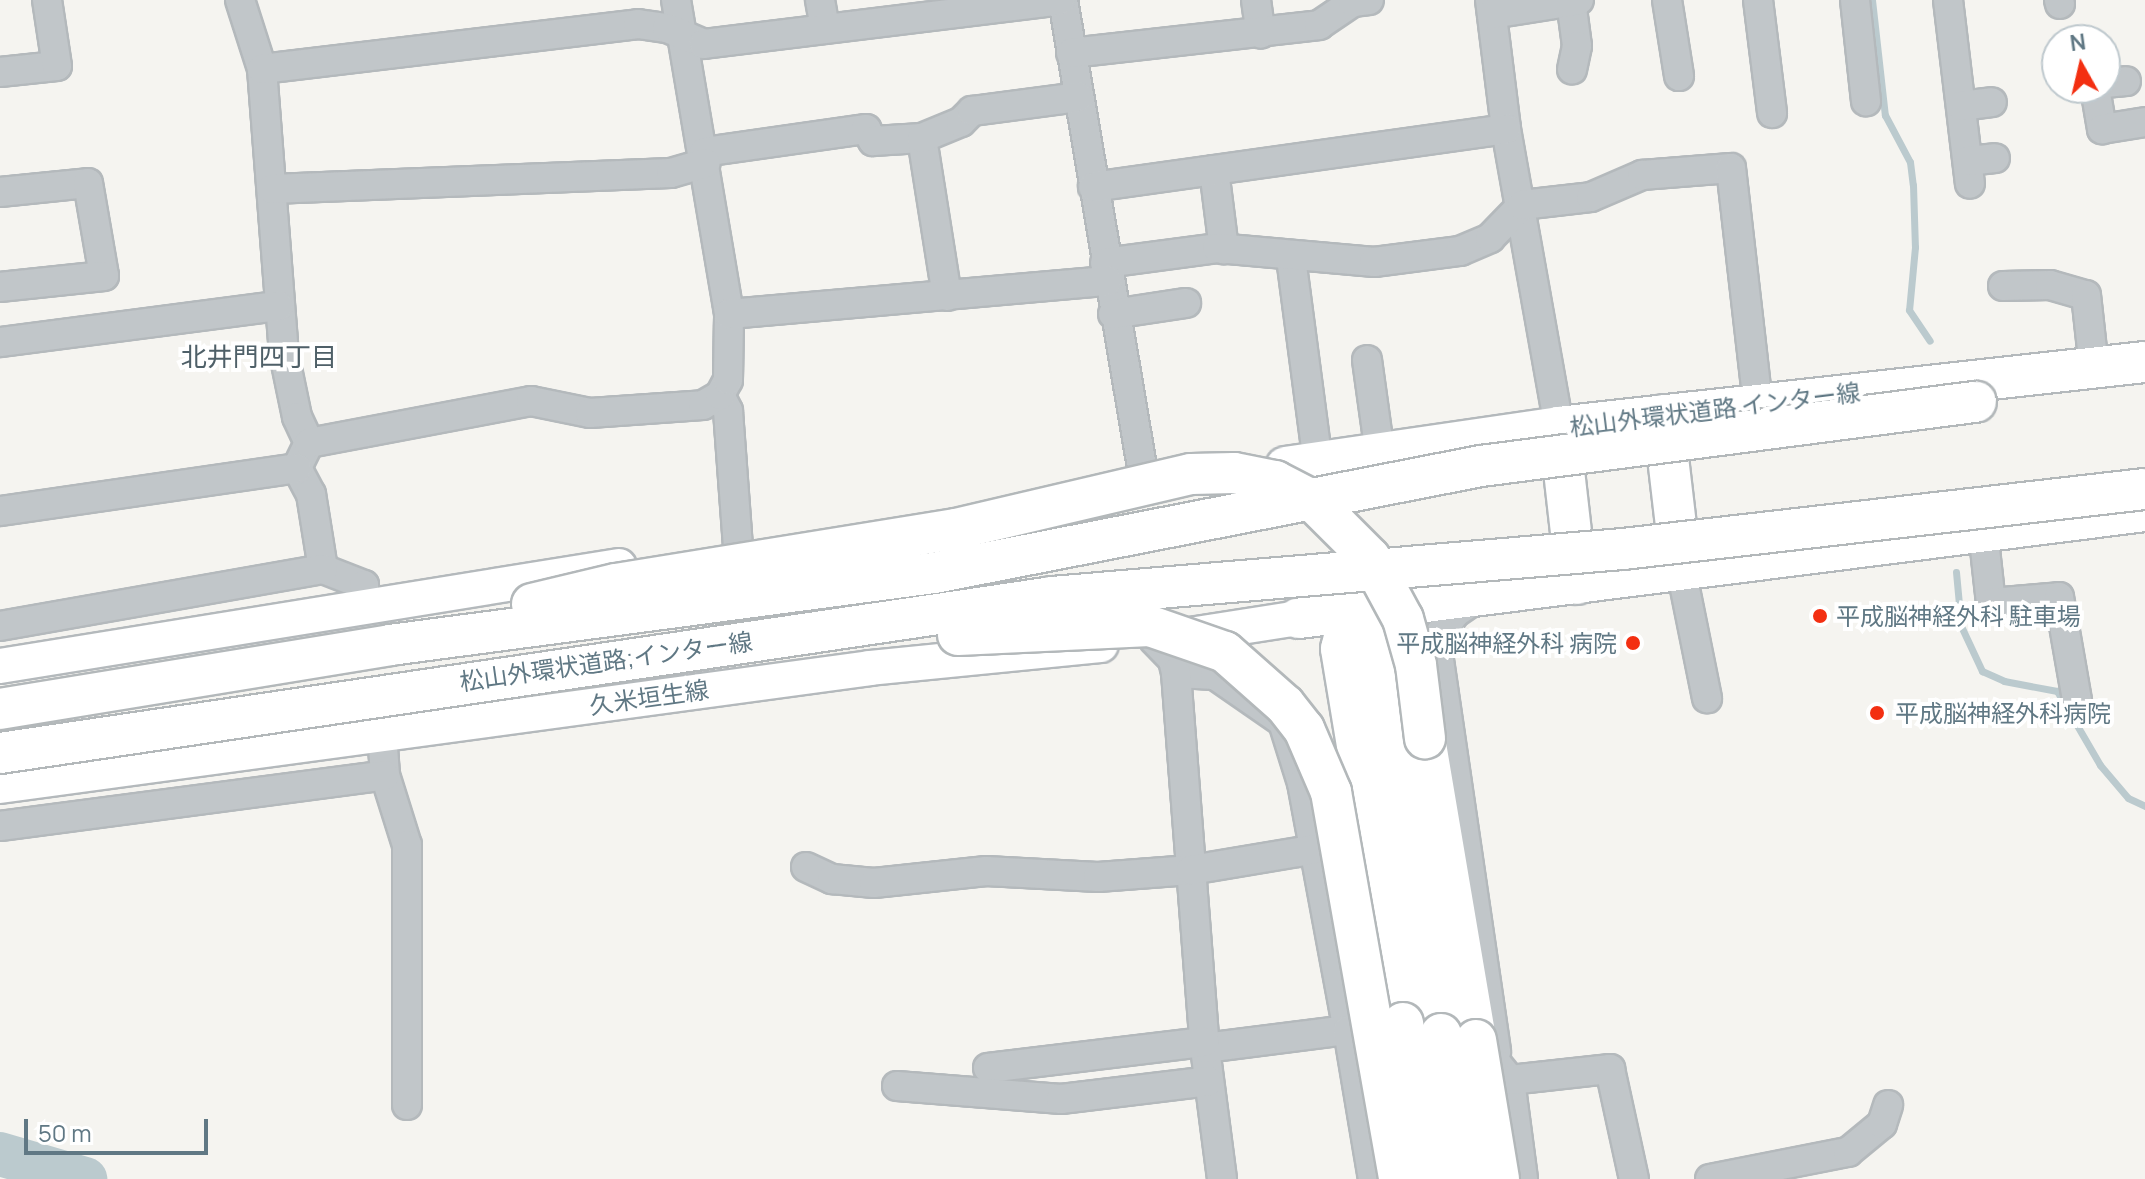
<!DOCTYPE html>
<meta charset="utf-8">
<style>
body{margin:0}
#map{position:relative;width:2145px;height:1179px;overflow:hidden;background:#f5f4f0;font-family:Manrope,"Noto Sans JP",sans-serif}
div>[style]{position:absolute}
.stream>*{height:7px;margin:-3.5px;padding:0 3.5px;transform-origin:3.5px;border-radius:3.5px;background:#bbcace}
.river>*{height:44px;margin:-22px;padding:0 22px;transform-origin:22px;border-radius:22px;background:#bbcace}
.roads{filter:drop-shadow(2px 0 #b4b9bc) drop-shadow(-2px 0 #b4b9bc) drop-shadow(0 2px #b4b9bc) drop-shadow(0 -2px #b4b9bc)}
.minor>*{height:28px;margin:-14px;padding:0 14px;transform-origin:14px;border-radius:14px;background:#c1c6c9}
.major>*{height:34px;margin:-17px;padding:0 17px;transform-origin:17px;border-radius:17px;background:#fff}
.highway>*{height:40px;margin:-20px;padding:0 20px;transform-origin:20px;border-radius:20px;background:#fff}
.bridges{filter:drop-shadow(2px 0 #b3b8ba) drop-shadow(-2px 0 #b3b8ba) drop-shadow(0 2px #b3b8ba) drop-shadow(0 -2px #b3b8ba)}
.highway-bridge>*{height:40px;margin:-20px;padding:0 20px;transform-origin:20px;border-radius:20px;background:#fff}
.dots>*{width:22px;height:22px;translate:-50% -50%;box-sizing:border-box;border:4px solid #fff;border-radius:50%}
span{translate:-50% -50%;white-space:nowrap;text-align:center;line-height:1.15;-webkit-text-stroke:8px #fff;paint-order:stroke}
.street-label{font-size:24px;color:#607884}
.poi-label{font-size:24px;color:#607884}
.left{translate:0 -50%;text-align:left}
.right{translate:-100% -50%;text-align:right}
.neighbourhood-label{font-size:26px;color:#4f6068}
.north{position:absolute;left:2041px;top:24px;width:80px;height:80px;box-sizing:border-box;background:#fff;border:2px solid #bfc9ce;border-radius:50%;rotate:352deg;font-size:22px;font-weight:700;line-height:32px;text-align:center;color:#607884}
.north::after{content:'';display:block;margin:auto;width:28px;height:36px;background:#f32f11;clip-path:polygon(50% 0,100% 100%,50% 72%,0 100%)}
.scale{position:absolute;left:24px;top:1119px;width:184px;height:36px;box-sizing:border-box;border:4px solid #607884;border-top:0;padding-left:10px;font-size:24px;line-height:28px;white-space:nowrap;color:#607884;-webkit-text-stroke:6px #fff;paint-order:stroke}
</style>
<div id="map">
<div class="stream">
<i style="left:1872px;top:0;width:116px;rotate:83.6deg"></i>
<i style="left:1885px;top:115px;width:53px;rotate:62deg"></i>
<i style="left:1910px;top:162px;width:23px;rotate:83deg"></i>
<i style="left:1913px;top:185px;width:62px;rotate:88.2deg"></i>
<i style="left:1915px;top:247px;width:63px;rotate:95.4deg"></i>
<i style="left:1909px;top:310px;width:37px;rotate:56deg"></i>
<i style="left:1956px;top:572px;width:54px;rotate:84.7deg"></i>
<i style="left:1961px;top:626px;width:50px;rotate:65deg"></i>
<i style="left:1982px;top:671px;width:24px;rotate:24deg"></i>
<i style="left:2004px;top:681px;width:54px;rotate:10.7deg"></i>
<i style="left:2057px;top:691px;width:86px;rotate:59.8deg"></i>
<i style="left:2100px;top:765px;width:43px;rotate:49.7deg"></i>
<i style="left:2128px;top:798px;width:19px;rotate:25deg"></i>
</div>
<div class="river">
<i style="left:0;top:1154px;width:89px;rotate:16.4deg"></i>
</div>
<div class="roads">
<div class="minor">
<i style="left:240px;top:0;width:72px;rotate:72.3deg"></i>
<i style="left:262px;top:69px;width:286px;rotate:85.6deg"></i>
<i style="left:284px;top:354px;width:64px;rotate:78.3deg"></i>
<i style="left:297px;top:417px;width:29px;rotate:65deg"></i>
<i style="left:309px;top:443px;width:28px;rotate:116deg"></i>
<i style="left:297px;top:468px;width:30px;rotate:62deg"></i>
<i style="left:311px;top:494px;width:76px;rotate:80.9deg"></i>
<i style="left:323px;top:569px;width:44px;rotate:21.3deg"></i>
<i style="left:364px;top:585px;width:23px;rotate:88deg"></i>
<i style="left:676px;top:0;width:318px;rotate:80.4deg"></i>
<i style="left:820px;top:0;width:29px;rotate:80deg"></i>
<i style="left:1063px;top:0;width:490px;rotate:80.4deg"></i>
<i style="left:1256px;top:0;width:34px;rotate:82deg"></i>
<i style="left:1490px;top:0;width:130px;rotate:82.9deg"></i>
<i style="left:1506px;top:129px;width:303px;rotate:79.9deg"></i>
<i style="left:1667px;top:0;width:77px;rotate:81deg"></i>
<i style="left:1758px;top:0;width:114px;rotate:82.9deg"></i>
<i style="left:1855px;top:0;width:102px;rotate:83.8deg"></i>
<i style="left:1948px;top:0;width:185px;rotate:83.2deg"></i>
<i style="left:2059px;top:0;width:4px;rotate:76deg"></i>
<i style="left:1571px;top:1px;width:45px;rotate:82.4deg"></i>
<i style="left:1577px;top:46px;width:24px;rotate:102deg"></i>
<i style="left:1492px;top:14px;width:88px;rotate:-9.1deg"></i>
<i style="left:1071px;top:53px;width:250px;rotate:-6.4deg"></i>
<i style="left:1319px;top:25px;width:41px;rotate:-34.1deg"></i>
<i style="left:1353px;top:2px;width:16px;rotate:-7deg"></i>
<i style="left:262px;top:69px;width:379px;rotate:-6.8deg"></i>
<i style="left:638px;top:24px;width:29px;rotate:8deg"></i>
<i style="left:667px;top:28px;width:40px;rotate:23.4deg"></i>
<i style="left:704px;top:44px;width:359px;rotate:-7deg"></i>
<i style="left:0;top:72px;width:57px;rotate:-6deg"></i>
<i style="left:57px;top:66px;width:67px;rotate:-98.6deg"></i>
<i style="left:2105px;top:83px;width:21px;rotate:-5deg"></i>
<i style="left:2095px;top:88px;width:42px;rotate:80.3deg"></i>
<i style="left:2102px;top:129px;width:44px;rotate:-9.2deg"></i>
<i style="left:1961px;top:106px;width:31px;rotate:-7deg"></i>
<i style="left:704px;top:152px;width:164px;rotate:-8.1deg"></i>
<i style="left:866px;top:129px;width:14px;rotate:60deg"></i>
<i style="left:873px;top:141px;width:49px;rotate:-3.5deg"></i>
<i style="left:1968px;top:161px;width:27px;rotate:-6deg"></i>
<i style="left:1214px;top:170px;width:80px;rotate:82.8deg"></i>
<i style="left:1093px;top:187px;width:417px;rotate:-8deg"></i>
<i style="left:272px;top:189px;width:399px;rotate:-2.3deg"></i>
<i style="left:671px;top:173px;width:36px;rotate:-16deg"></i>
<i style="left:0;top:192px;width:88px;rotate:-5.8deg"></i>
<i style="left:88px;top:183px;width:94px;rotate:80.2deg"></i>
<i style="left:104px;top:276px;width:105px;rotate:174deg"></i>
<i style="left:1291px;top:258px;width:208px;rotate:82.5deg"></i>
<i style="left:1105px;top:263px;width:113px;rotate:-7.6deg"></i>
<i style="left:1217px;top:248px;width:158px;rotate:5.1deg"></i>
<i style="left:1374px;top:262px;width:87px;rotate:-7.3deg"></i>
<i style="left:1460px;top:251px;width:33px;rotate:-23deg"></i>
<i style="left:1490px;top:238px;width:46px;rotate:-45.9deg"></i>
<i style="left:1522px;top:205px;width:69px;rotate:-6.6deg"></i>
<i style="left:1591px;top:197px;width:56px;rotate:-23.3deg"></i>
<i style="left:1642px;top:175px;width:89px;rotate:-4.5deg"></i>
<i style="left:1731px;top:168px;width:238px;rotate:83.5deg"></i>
<i style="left:2003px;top:286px;width:47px;rotate:-1.2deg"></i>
<i style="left:2050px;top:285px;width:37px;rotate:16deg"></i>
<i style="left:2086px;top:295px;width:72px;rotate:83.7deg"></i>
<i style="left:947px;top:296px;width:160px;rotate:-99deg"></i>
<i style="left:922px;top:138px;width:42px;rotate:-22.3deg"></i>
<i style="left:961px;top:122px;width:16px;rotate:-45deg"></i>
<i style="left:972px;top:111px;width:108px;rotate:-7.5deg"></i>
<i style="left:1113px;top:314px;width:74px;rotate:-8.6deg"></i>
<i style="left:0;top:342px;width:281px;rotate:-7.4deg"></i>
<i style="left:1367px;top:360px;width:95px;rotate:82.1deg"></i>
<i style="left:720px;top:395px;width:18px;rotate:63deg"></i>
<i style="left:728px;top:411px;width:135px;rotate:85.8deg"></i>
<i style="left:309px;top:443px;width:226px;rotate:-10.7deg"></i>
<i style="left:531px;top:401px;width:60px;rotate:11.5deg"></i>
<i style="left:590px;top:413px;width:113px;rotate:-4deg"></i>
<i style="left:703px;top:405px;width:20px;rotate:-30deg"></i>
<i style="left:720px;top:395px;width:17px;rotate:-62deg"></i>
<i style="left:728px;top:380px;width:66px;rotate:-89.1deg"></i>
<i style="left:729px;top:314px;width:380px;rotate:-5deg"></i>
<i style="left:0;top:511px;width:300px;rotate:-8.2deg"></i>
<i style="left:1983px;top:531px;width:72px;rotate:83.7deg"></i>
<i style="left:1991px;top:603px;width:68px;rotate:-5deg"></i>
<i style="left:2059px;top:597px;width:105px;rotate:80.1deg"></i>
<i style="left:1681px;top:569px;width:132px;rotate:78.6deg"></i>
<i style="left:1480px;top:596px;width:30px;rotate:146deg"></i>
<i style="left:1455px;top:613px;width:24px;rotate:126deg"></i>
<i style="left:1441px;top:632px;width:21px;rotate:98deg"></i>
<i style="left:1438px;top:653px;width:403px;rotate:81.7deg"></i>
<i style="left:0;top:626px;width:328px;rotate:-10deg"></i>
<i style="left:1154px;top:640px;width:28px;rotate:46deg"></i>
<i style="left:1173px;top:660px;width:13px;rotate:77deg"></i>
<i style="left:1176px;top:673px;width:39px;rotate:3deg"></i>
<i style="left:1215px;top:675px;width:83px;rotate:34.7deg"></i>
<i style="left:1283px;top:722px;width:64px;rotate:72.7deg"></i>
<i style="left:1302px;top:783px;width:251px;rotate:79.5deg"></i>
<i style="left:1348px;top:1030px;width:42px;rotate:12.4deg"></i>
<i style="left:1176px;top:673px;width:376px;rotate:85.6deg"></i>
<i style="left:1205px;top:1048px;width:132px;rotate:82.6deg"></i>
<i style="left:382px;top:733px;width:42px;rotate:85.9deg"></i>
<i style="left:385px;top:775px;width:73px;rotate:72.6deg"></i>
<i style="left:407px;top:845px;width:260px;rotate:90deg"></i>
<i style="left:0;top:826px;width:388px;rotate:-7.5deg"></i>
<i style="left:806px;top:867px;width:29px;rotate:25deg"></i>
<i style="left:832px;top:879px;width:42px;rotate:5.4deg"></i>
<i style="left:874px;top:883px;width:113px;rotate:-6.1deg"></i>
<i style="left:986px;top:871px;width:112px;rotate:3.1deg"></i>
<i style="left:1098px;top:877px;width:93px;rotate:-4.3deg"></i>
<i style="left:1191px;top:870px;width:127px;rotate:-9.5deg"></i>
<i style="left:1205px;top:1048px;width:144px;rotate:-7.2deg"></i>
<i style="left:1348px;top:1030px;width:151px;rotate:80.5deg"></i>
<i style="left:1498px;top:1065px;width:19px;rotate:51deg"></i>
<i style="left:1510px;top:1080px;width:100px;rotate:82.5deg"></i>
<i style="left:988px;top:1068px;width:218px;rotate:-6.9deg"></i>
<i style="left:1510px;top:1080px;width:101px;rotate:-6.3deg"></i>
<i style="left:1610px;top:1069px;width:113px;rotate:77.7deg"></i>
<i style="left:897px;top:1086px;width:165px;rotate:4.5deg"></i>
<i style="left:1061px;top:1099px;width:149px;rotate:-6.9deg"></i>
<i style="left:1710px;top:1179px;width:141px;rotate:-11.1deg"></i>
<i style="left:1848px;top:1152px;width:44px;rotate:-39.5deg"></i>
<i style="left:1882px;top:1124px;width:20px;rotate:-72deg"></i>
</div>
<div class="major">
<i style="left:1177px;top:637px;width:123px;rotate:-8.9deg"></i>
<i style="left:0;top:666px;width:627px;rotate:-9.18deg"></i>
<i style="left:0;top:786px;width:878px;rotate:-7.72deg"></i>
<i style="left:870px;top:668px;width:232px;rotate:-5.7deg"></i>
</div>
<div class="highway">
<i style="left:1663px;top:415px;width:155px;rotate:83.3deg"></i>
<i style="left:1559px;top:427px;width:158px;rotate:83.5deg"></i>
<i style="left:1286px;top:467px;width:276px;rotate:-8.3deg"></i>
<i style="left:1559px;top:427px;width:590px;rotate:-6.33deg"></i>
<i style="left:1346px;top:589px;width:22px;rotate:77deg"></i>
<i style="left:1351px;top:610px;width:42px;rotate:51.8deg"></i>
<i style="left:1377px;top:643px;width:396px;rotate:80.7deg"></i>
<i style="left:1351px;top:610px;width:40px;rotate:104.4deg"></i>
<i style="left:1341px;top:649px;width:379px;rotate:80.6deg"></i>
<i style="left:1299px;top:618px;width:853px;rotate:-7.21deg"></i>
<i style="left:1425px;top:738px;width:306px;rotate:80.4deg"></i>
</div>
</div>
<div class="bridges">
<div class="highway-bridge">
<i style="left:532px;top:604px;width:86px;rotate:-13.4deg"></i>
<i style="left:616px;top:584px;width:344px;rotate:-9.2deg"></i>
<i style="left:956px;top:529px;width:241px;rotate:-13.2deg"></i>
<i style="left:1191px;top:474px;width:43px;rotate:-1.3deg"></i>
<i style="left:1234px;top:473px;width:42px;rotate:11deg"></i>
<i style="left:1275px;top:481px;width:42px;rotate:27.2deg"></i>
<i style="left:1312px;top:500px;width:82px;rotate:45deg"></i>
<i style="left:1370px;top:558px;width:69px;rotate:61.6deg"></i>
<i style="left:1403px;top:619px;width:48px;rotate:74.2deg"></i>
<i style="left:1416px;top:665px;width:74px;rotate:83deg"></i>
<i style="left:958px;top:635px;width:192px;rotate:-2.7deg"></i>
<i style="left:1150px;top:626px;width:79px;rotate:19.1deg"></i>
<i style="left:1225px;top:652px;width:80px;rotate:41.5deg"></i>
<i style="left:1285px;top:705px;width:31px;rotate:52deg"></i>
<i style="left:1304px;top:729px;width:69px;rotate:66.8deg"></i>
<i style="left:1331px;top:792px;width:393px;rotate:80deg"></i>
<i style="left:0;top:709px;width:395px;rotate:-9.3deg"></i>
<i style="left:390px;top:645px;width:549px;rotate:-7.54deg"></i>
<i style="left:934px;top:573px;width:557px;rotate:-11.07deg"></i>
<i style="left:1481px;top:466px;width:499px;rotate:-7.4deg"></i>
<i style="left:0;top:753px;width:1064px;rotate:-8.43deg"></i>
<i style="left:1052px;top:597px;width:573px;rotate:-4.81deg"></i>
<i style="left:1623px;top:549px;width:525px;rotate:-6.56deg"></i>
<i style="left:1403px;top:1023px;width:158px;rotate:80.5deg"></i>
<i style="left:1441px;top:1034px;width:147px;rotate:80.6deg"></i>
<i style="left:1476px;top:1040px;width:141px;rotate:80.6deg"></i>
</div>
</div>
<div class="dots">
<i style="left:1820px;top:616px;background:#f32f11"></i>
<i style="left:1633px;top:643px;background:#f32f11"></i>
<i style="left:1877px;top:713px;background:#f32f11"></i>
</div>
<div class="street-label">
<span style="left:1715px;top:409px;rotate:-7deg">松山外環状道路 インター線</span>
<span style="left:606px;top:661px;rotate:-8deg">松山外環状道路;インター線</span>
<span style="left:649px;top:697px;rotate:-8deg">久米垣生線</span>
</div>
<div class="poi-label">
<span class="left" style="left:1836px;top:616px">平成脳神経外科 駐車場</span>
<span class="right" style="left:1617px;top:643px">平成脳神経外科 病院</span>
<span class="left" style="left:1895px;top:713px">平成脳神経外科病院</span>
</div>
<div class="neighbourhood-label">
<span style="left:259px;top:357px">北井門四丁目</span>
</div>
<div class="north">N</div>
<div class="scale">50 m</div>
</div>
